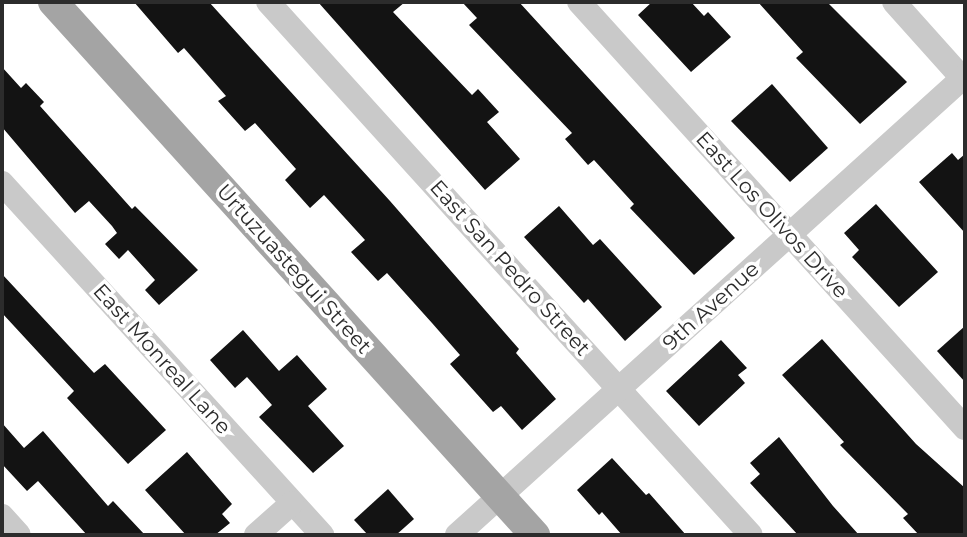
<!DOCTYPE html>
<style>
body{margin:0}
#map{position:relative;width:967px;height:537px;overflow:hidden;background:#fff;font-family:Montserrat,sans-serif}
div>[style]{position:absolute}
.building>*{inset:0;background:#131313}
.minor>*{height:24px;margin:-12px;padding:0 12px;transform-origin:12px;border-radius:12px;background:#c9c9c9}
.major>*{height:30px;margin:-15px;padding:0 15px;transform-origin:15px;border-radius:15px;background:#a4a4a4}
span{translate:-50% -50%;white-space:nowrap;text-align:center;line-height:1.15;-webkit-text-stroke:7px #fff;paint-order:stroke}
.street-label{font-size:21px;color:#2c2c2c}
.frame{position:absolute;inset:0;border:4px solid #2c2c2c;pointer-events:none}
</style>
<div id="map">
<div class="building">
<i style="clip-path:polygon(134px 2px,209px 2px,390px 201px,519px 349px,516px 353px,556px 399px,522px 430px,501px 406px,493px 412px,450px 364px,460px 355px,432px 323px,387px 273px,378px 281px,351px 252px,365px 240px,324px 195px,310px 208px,285px 180px,296px 169px,255px 123px,245px 131px,218px 101px,226px 96px,184px 48px,178px 53px)"></i>
<i style="clip-path:polygon(318px 2px,405px 2px,393px 12px,472px 95px,478px 89px,499px 112px,487px 122px,520px 159px,485px 190px)"></i>
<i style="clip-path:polygon(462px 2px,519px 2px,735px 238px,694px 275px,630px 208px,634px 204px,594px 160px,588px 165px,565px 139px,572px 133px,469px 25px,477px 18px)"></i>
<i style="clip-path:polygon(652px 2px,691px 2px,704px 16px,708px 12px,731px 37px,691px 72px,638px 15px)"></i>
<i style="clip-path:polygon(758px 2px,827px 2px,907px 82px,860px 124px,796px 58px,803px 52px)"></i>
<i style="clip-path:polygon(2px 67px,21px 88px,26px 83px,44px 102px,40px 106px,132px 209px,135px 206px,198px 270px,159px 305px,145px 290px,155px 280px,128px 250px,119px 259px,105px 244px,117px 233px,112px 226px,89px 201px,75px 213px,2px 127px)"></i>
<i style="clip-path:polygon(772px 84px,828px 148px,790px 182px,731px 121px)"></i>
<i style="clip-path:polygon(952px 153px,958px 160px,965px 154px,965px 233px,919px 182px)"></i>
<i style="clip-path:polygon(876px 204px,938px 272px,899px 307px,852px 257px,859px 250px,844px 233px)"></i>
<i style="clip-path:polygon(559px 206px,593px 245px,600px 239px,662px 307px,625px 341px,588px 299px,584px 303px,524px 237px)"></i>
<i style="clip-path:polygon(2px 274px,94px 373px,105px 364px,166px 430px,128px 464px,67px 398px,74px 391px,2px 313px)"></i>
<i style="clip-path:polygon(965px 326px,965px 382px,937px 351px)"></i>
<i style="clip-path:polygon(243px 330px,279px 371px,297px 355px,327px 389px,308px 406px,344px 446px,313px 473px,259px 417px,272px 405px,247px 377px,235px 388px,210px 360px)"></i>
<i style="clip-path:polygon(822px 339px,916px 444px,965px 488px,965px 535px,919px 535px,903px 518px,908px 514px,840px 445px,844px 442px,782px 375px)"></i>
<i style="clip-path:polygon(721px 340px,747px 368px,738px 375px,745px 383px,699px 426px,666px 391px)"></i>
<i style="clip-path:polygon(2px 423px,24px 448px,43px 431px,108px 506px,113px 501px,145px 535px,87px 535px,38px 481px,27px 491px,2px 464px)"></i>
<i style="clip-path:polygon(779px 437px,833px 506px,859px 535px,798px 535px,750px 483px,760px 474px,750px 463px)"></i>
<i style="clip-path:polygon(187px 452px,232px 504px,222px 514px,230px 523px,215px 535px,186px 535px,145px 490px)"></i>
<i style="clip-path:polygon(612px 458px,646px 495px,649px 493px,686px 535px,622px 535px,602px 512px,599px 515px,577px 490px)"></i>
<i style="clip-path:polygon(388px 489px,414px 519px,396px 535px,368px 535px,354px 520px)"></i>
</div>
<div class="minor">
<i style="left:268px;top:2px;width:719px;rotate:47.82deg"></i>
<i style="left:579px;top:2px;width:575px;rotate:47.82deg"></i>
<i style="left:894px;top:2px;width:106px;rotate:48.1deg"></i>
<i style="left:2px;top:183px;width:476px;rotate:47.7deg"></i>
<i style="left:2px;top:516px;width:25px;rotate:48deg"></i>
<i style="left:256px;top:535px;width:48px;rotate:-41.6deg"></i>
<i style="left:457px;top:535px;width:685px;rotate:-42.1deg"></i>
</div>
<div class="major">
<i style="left:53px;top:2px;width:719px;rotate:47.88deg"></i>
</div>
<div class="street-label">
<span style="left:772px;top:215px;rotate:48deg">East Los Olivos Drive</span>
<span style="left:510px;top:268px;rotate:48deg">East San Pedro Street</span>
<span style="left:294px;top:269px;rotate:48deg">Urtuzuastegui Street</span>
<span style="left:711px;top:306px;rotate:-42deg">9th Avenue</span>
<span style="left:162px;top:359px;rotate:48deg">East Monreal Lane</span>
</div>
<div class="frame"></div>
</div>
